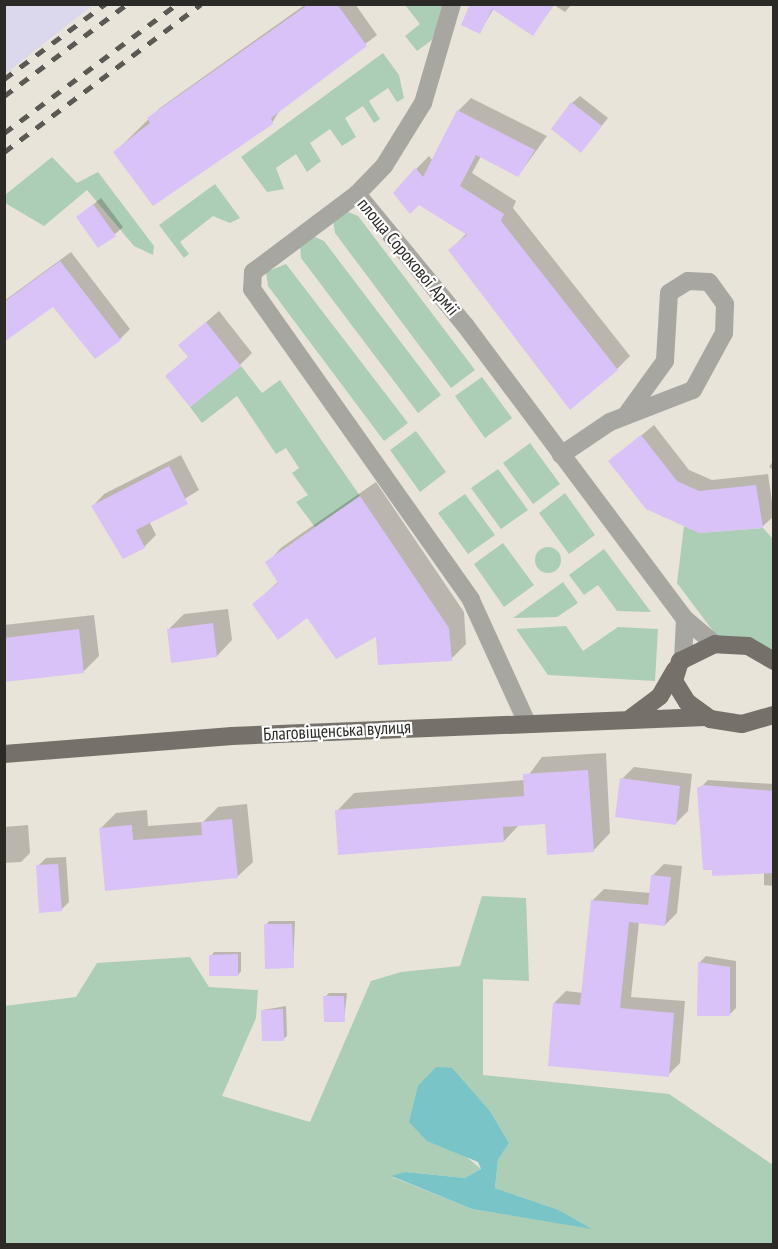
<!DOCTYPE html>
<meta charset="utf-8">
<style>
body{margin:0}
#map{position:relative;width:778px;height:1249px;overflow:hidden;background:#e9e4da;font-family:"PT Sans Narrow",sans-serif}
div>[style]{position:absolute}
.industrial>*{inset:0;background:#dbd8ee}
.green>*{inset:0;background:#accdb6}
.round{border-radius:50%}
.water>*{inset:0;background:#78c4c7}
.shadow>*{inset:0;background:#0003}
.building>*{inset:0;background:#d8c2f7}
.minor>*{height:18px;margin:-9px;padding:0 9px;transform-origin:9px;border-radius:9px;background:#a8a6a1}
.primary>*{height:18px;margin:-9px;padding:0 9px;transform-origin:9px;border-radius:9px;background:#75716a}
.rail>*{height:4.5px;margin-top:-2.25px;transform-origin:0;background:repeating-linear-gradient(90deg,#5b5954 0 10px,transparent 0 20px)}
span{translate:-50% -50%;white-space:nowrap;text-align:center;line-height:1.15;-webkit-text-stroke:4.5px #fff;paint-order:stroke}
.street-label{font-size:18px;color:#2b2a26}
.frame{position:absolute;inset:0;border:6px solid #2b2a26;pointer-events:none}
</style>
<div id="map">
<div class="industrial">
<i style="clip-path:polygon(5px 4px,93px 4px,93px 5px,5px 74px)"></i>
</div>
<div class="green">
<i style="clip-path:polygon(405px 5px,444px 5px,432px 40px,417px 51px,405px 36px,420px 24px)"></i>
<i style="clip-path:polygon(383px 53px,399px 75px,404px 98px,397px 102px,388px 88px,369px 101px,380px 119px,374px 123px,363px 106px,345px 118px,356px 137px,342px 146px,330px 129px,310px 143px,321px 161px,307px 172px,296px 154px,276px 168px,284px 189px,267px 192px,241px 157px)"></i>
<i style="clip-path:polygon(52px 157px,77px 183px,98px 172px,154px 246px,153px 255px,134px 246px,87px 190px,44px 226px,5px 203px,5px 195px)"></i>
<i style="clip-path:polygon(215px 184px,240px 218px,230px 223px,213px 216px,180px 242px,189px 254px,184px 258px,159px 225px)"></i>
<i style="clip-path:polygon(346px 211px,358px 216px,475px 370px,451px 388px,335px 233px,333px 219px)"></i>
<i style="clip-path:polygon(313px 236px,324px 241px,441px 395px,418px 413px,301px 258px,300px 244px)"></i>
<i style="clip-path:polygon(286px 264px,408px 423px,384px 441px,268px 286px,266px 272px)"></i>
<i style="clip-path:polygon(241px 366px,262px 393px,280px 380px,360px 496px,315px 527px,296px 502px,308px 495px,292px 473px,299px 468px,286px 448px,276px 454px,237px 396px,202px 423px,190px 407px)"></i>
<i style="clip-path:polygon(482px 377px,512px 418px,485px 438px,455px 396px)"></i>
<i style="clip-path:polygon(416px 431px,446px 472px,420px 492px,390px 450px)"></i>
<i style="clip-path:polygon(530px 443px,560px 484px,533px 504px,503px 463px)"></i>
<i style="clip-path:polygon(498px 469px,528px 510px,501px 529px,471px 488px)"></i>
<i style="clip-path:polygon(565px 493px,595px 535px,569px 554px,539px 513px)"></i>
<i style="clip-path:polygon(465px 494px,495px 535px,468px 554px,438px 513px)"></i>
<i style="clip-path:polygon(684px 526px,700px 533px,763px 528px,773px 539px,773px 661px,722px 643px,677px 583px)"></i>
<i style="clip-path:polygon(503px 543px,534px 585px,504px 607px,474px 564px)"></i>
<i class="round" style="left:535px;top:547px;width:26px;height:26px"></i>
<i style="clip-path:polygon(604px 549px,651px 612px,617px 611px,598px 585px,584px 595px,569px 575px)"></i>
<i style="clip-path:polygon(563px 582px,578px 603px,557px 617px,513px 618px)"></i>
<i style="clip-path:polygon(566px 626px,583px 651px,618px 627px,658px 629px,655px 681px,548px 675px,516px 629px)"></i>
<i style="clip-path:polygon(evenodd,482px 896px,526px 898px,529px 981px,483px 979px,483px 1075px,669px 1094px,773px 1165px,773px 1244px,5px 1244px,4px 1006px,76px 997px,97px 963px,190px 957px,209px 987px,258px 990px,256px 1018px,222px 1096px,310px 1122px,371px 981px,401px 972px,460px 966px,482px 896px,452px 1069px,490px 1111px,509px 1143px,498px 1160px,495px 1188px,559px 1210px,590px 1228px,472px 1209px,392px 1177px,406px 1172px,465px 1178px,481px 1169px,463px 1154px,452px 1069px)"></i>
</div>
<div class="water">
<i style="clip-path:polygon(436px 1067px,452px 1068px,490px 1111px,509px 1143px,498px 1160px,495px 1188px,559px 1210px,592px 1229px,472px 1209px,391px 1176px,406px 1172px,465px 1178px,481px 1169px,478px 1162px,427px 1141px,409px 1122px,418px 1086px)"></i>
</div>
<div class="shadow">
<i style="clip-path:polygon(306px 4px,355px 4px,377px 35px,281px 108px,272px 123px,115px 152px,160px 108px)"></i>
<i style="clip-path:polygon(474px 4px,572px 4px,565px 12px,554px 5px,533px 34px,494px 8px,480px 32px)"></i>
<i style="clip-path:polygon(580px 96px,608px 118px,581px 151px,572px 103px)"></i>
<i style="clip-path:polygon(471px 98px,547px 136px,518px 176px,481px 156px,472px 173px,516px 201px,513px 208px,630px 356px,617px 369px,450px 250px,467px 233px,416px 169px,429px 156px,433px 161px,458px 111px)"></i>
<i style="clip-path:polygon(101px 198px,123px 227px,115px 234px,77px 218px)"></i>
<i style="clip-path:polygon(71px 252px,130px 329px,120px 339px,53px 305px,4px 335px,4px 301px)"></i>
<i style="clip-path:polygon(219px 311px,252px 353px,240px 365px,167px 376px,189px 356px,180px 345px)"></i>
<i style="clip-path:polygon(654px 425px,689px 470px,712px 480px,768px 474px,774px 516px,762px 527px,610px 461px)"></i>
<i style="clip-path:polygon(181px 455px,199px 490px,149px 521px,156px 535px,144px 547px,93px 506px,104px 494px)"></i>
<i style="clip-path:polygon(774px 460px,774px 470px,769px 467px)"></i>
<i style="clip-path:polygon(376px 482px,464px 612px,466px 644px,451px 659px,378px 634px,254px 604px,279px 581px,267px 563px,282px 547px)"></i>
<i style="clip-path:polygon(228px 609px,232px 640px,217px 656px,169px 629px,184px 614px)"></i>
<i style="clip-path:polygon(94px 615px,99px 656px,84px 671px,4px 680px,4px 625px)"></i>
<i style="clip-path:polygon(606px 753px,610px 833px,593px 851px,547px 823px,520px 824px,504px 841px,337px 811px,354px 793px,525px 780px,542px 757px)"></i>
<i style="clip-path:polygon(634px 767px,692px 774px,688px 811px,676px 823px,622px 779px)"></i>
<i style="clip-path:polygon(708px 780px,774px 784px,774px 886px,764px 885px,764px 872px,699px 789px)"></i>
<i style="clip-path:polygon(247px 804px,253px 862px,237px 877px,100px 829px,116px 813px,147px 810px,148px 826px,203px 822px,218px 807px)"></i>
<i style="clip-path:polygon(28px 825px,30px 853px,21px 862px,4px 863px,4px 827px)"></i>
<i style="clip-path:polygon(66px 857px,69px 902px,61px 910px,38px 866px,46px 858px)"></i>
<i style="clip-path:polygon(664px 864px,682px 866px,677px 913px,665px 925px,639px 922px,631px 997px,685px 1001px,680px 1063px,668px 1075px,554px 1003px,566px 991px,583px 993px,593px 900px,604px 889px,651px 893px,652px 876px)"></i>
<i style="clip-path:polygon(269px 921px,295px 921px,293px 967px,266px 925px)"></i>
<i style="clip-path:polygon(214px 952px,241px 952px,241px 971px,238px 975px,211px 956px)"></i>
<i style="clip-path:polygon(706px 956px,736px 961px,736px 1008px,729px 1015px,699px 963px)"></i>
<i style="clip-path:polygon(329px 993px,347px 993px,344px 1020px,325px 997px)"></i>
<i style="clip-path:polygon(286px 1006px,287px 1036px,283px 1039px,263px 1010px)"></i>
</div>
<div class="building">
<i style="clip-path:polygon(309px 4px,337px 4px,367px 46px,271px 118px,273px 124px,153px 206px,113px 152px,150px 123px,147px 118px)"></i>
<i style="clip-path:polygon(470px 4px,554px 4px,533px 36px,492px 9px,480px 34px,461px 25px)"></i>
<i style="clip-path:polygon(571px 102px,602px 126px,581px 153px,551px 129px)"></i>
<i style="clip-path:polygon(457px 110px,535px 150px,518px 177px,476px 155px,460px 186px,504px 214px,501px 221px,618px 370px,570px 410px,448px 250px,467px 235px,419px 205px,410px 214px,393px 193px,415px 168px,423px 177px)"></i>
<i style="clip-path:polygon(93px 204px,116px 236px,98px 248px,76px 217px)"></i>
<i style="clip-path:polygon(60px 261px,121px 340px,95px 359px,53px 307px,4px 342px,4px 302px)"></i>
<i style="clip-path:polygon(206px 322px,241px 366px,190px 407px,165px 376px,188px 357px,178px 345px)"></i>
<i style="clip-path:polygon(641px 435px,677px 481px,699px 491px,756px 485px,763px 528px,699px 533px,646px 509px,608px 461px)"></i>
<i style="clip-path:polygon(169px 466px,188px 504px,136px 530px,145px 548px,123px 559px,91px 506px)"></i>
<i style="clip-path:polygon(360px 496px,449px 628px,452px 661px,378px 665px,376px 637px,336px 659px,307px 618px,278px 640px,252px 604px,278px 583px,265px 562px)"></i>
<i style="clip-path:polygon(213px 623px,217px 657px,171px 663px,167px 629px)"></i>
<i style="clip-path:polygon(79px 629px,84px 673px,4px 682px,4px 638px)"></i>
<i style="clip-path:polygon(588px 770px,594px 852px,547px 855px,545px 824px,503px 827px,504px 842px,338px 855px,335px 810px,524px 796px,523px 774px)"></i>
<i style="clip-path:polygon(620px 778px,680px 786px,676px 825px,615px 817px)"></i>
<i style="clip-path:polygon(703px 785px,774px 791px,774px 873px,712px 876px,712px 870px,703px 870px,697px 788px)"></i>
<i style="clip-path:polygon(232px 819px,238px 878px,105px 891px,99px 828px,132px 825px,133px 840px,202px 835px,201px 822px)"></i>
<i style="clip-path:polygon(58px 864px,62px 911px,39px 913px,36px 865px)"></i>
<i style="clip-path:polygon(651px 875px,671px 877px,665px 926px,629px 922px,620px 1008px,674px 1013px,669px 1077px,548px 1066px,553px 1003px,580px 1005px,591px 900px,648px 905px)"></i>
<i style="clip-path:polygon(264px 924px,292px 924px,294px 968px,265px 969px)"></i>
<i style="clip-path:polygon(238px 954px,238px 976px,209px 976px,209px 955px)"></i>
<i style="clip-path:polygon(698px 962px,730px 967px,730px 1016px,697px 1016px)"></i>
<i style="clip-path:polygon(323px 996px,344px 996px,345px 1022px,324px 1022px)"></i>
<i style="clip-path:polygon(283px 1009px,284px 1041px,262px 1041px,261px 1010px)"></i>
</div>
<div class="minor">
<i style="left:452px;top:4px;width:103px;rotate:106.3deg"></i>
<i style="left:423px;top:103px;width:74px;rotate:121.8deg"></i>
<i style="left:384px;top:166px;width:39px;rotate:134deg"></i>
<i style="left:357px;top:194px;width:130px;rotate:143.1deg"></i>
<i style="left:253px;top:272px;width:17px;rotate:93deg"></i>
<i style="left:252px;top:289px;width:380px;rotate:54.8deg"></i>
<i style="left:471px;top:600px;width:135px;rotate:65.5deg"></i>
<i style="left:357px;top:194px;width:170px;rotate:50.5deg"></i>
<i style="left:465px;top:325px;width:367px;rotate:53.2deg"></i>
<i style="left:685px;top:619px;width:39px;rotate:40deg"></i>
<i style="left:561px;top:455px;width:59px;rotate:-34deg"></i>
<i style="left:610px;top:422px;width:89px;rotate:-21.1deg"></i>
<i style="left:693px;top:390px;width:65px;rotate:-61.5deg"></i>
<i style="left:724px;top:333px;width:29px;rotate:-88deg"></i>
<i style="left:725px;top:304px;width:27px;rotate:-126deg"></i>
<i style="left:709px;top:282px;width:21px;rotate:-177deg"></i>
<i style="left:688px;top:281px;width:22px;rotate:148deg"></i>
<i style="left:669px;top:293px;width:68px;rotate:93.4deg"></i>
<i style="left:665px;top:361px;width:67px;rotate:125.8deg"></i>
<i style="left:683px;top:660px;width:41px;rotate:-87.2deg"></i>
</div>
<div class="primary">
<i style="left:774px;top:661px;width:30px;rotate:-150deg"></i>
<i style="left:748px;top:646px;width:33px;rotate:-177deg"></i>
<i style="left:715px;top:644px;width:39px;rotate:154deg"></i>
<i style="left:680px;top:661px;width:21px;rotate:107deg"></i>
<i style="left:674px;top:681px;width:25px;rotate:58deg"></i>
<i style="left:687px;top:702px;width:29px;rotate:36deg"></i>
<i style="left:710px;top:719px;width:32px;rotate:9deg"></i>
<i style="left:742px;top:724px;width:33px;rotate:-16deg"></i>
<i style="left:631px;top:718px;width:36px;rotate:-37deg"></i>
<i style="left:660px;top:696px;width:30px;rotate:-60deg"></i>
<i style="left:4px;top:754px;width:229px;rotate:-4.5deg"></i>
<i style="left:232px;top:736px;width:474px;rotate:-2.3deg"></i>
</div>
<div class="rail">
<i style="left:4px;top:79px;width:126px;rotate:-36.6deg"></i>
<i style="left:4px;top:96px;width:154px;rotate:-36.8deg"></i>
<i style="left:4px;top:133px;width:216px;rotate:-36.7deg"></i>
<i style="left:4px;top:152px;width:246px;rotate:-36.9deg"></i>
</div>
<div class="street-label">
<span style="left:408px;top:257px;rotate:50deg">площа Сорокової Армії</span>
<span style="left:337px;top:731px;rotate:-3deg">Благовіщенська вулиця</span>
</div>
<div class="frame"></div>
</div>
